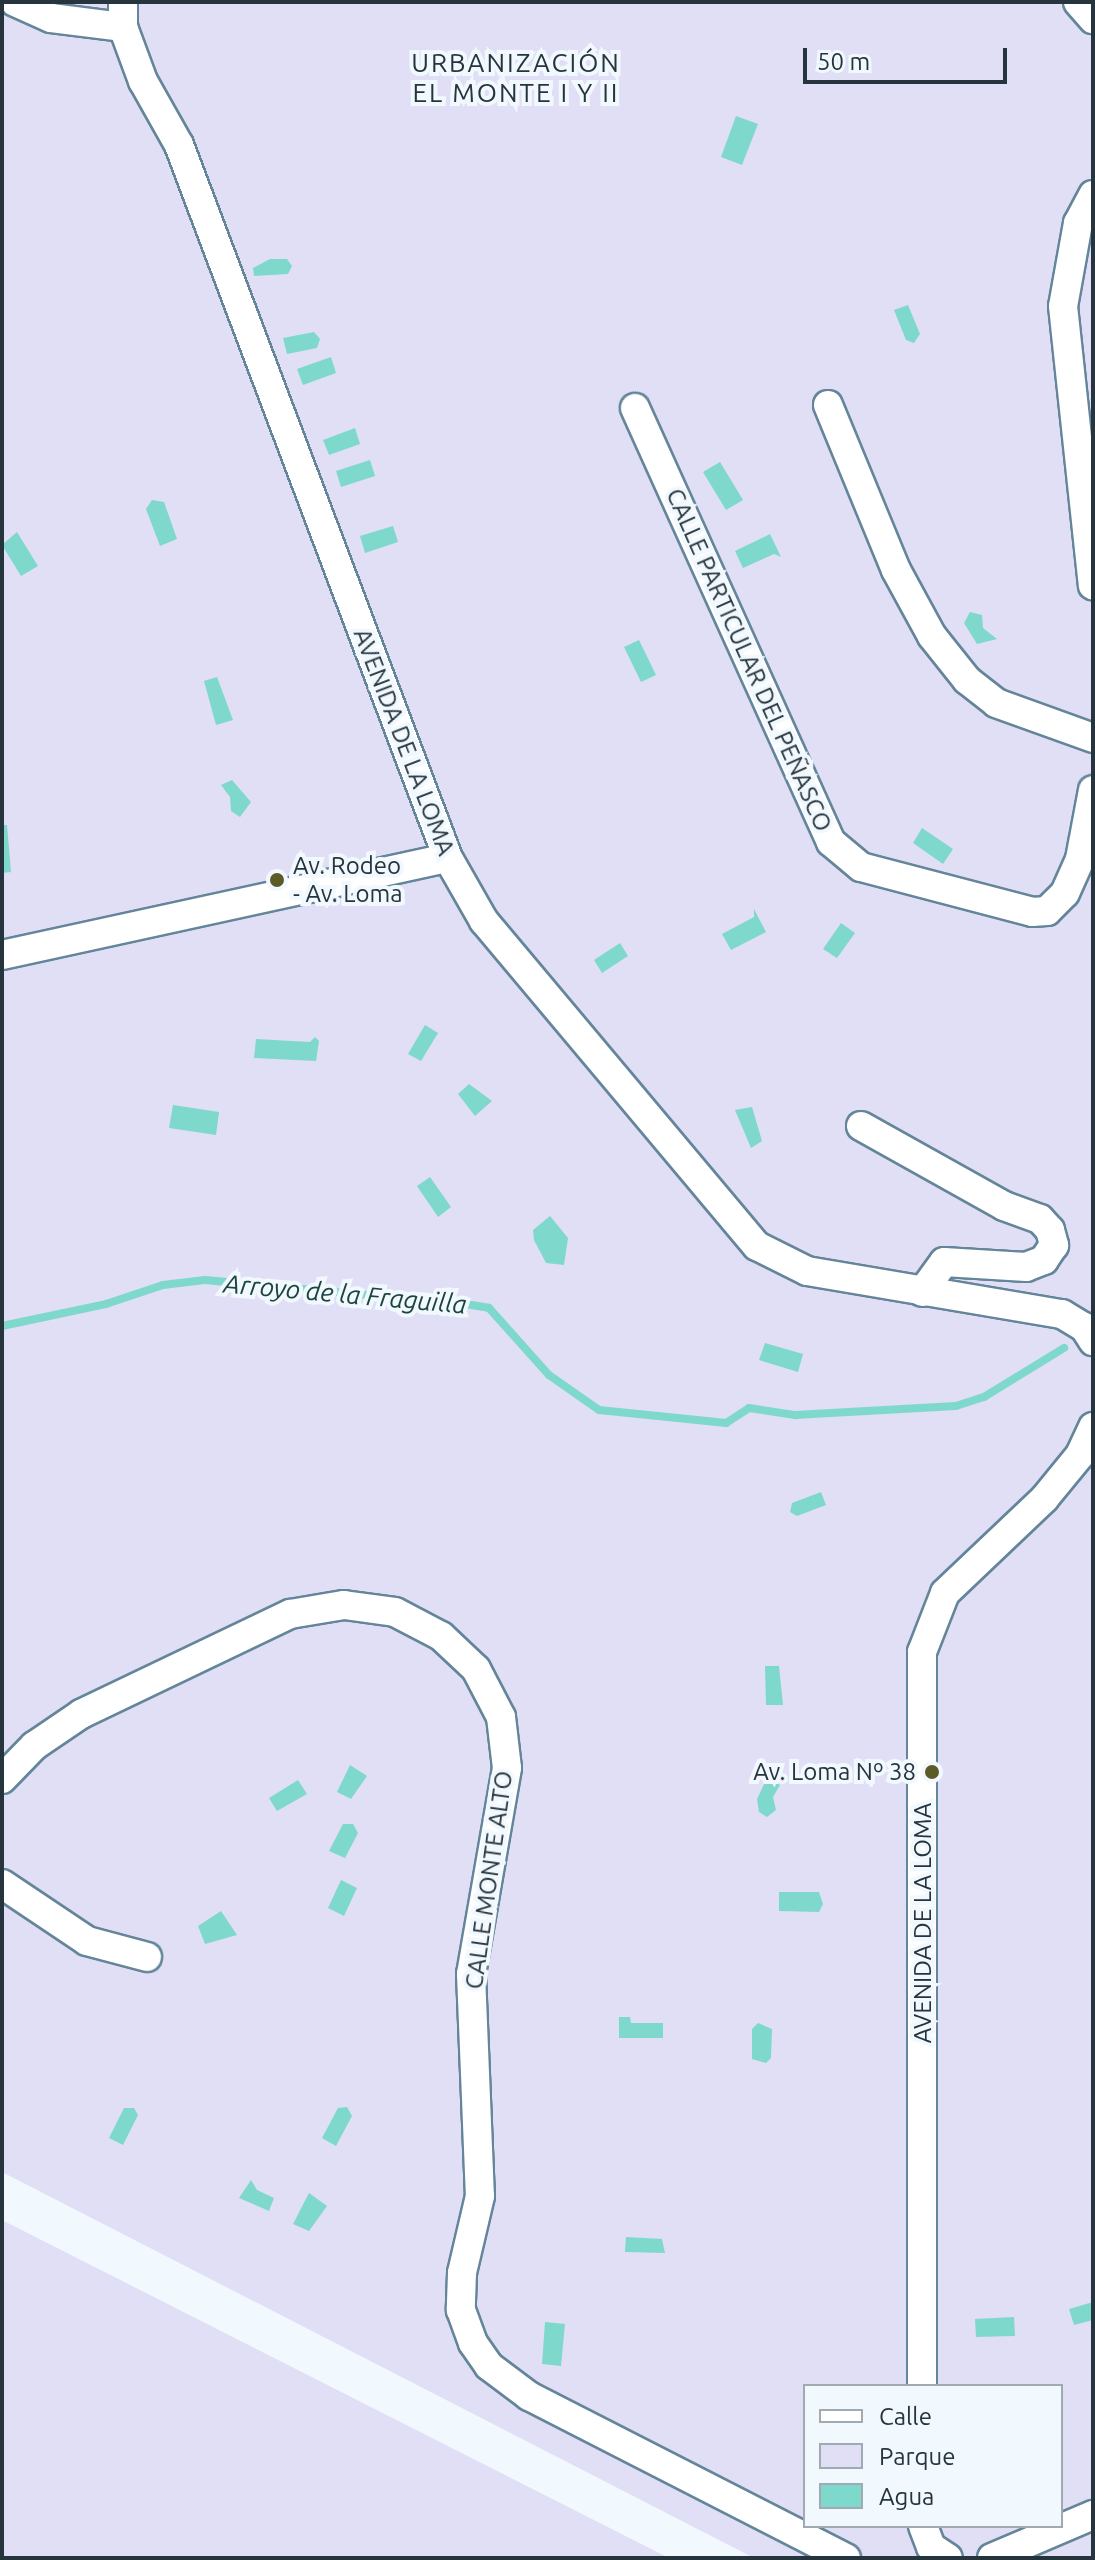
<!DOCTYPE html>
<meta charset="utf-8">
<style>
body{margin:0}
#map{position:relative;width:1095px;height:2560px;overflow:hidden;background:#f2f9fe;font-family:Ubuntu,sans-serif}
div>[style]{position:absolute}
.green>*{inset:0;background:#e0dff6}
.water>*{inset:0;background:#7fd8cc}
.stream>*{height:8px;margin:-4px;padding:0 4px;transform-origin:4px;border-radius:4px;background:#7fd8cc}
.roads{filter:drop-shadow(2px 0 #64859a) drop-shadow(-2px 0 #64859a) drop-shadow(0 2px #64859a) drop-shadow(0 -2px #64859a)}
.street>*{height:28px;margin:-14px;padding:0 14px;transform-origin:14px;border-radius:14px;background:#fff}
.dots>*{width:22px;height:22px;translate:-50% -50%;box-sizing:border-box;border:4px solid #f2f9fe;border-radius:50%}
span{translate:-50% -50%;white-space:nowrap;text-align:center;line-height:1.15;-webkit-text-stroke:8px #f2f9fe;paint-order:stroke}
.street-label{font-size:24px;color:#26343d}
.poi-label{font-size:24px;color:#26343d}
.left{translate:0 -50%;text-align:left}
.right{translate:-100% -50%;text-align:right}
.neighbourhood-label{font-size:26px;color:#26343d;letter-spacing:2px}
.water-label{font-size:26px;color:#1c4540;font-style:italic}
.frame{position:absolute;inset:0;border:4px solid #26343d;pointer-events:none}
.legend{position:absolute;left:803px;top:2384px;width:260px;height:144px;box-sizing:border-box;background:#f2f9fe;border:2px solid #a0aab1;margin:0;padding:10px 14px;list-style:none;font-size:24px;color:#26343d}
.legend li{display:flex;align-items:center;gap:16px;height:40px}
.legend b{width:40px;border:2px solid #a0aab1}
.scale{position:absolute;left:803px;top:48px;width:204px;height:36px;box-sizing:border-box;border:4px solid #26343d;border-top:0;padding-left:10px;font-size:24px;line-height:28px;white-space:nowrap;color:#26343d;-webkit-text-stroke:6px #f2f9fe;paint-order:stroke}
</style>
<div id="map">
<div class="green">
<i style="clip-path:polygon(evenodd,2px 2px,1093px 2px,1093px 2558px,754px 2558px,2px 2172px,2px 2px,805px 2386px,1061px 2386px,1061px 2526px,805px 2526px,805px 2386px)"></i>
<i style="clip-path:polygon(2px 2220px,669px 2558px,2px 2558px)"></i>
</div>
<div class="water">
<i style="clip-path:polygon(736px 116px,758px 124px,742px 165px,721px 157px)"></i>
<i style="clip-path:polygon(270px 259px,287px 259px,292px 266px,288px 274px,254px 276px,253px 268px)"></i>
<i style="clip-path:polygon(908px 305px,920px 334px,914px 343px,906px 340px,894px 310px)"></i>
<i style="clip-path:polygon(314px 332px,320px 339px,317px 348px,287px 354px,283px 338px)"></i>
<i style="clip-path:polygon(331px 357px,336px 373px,303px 385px,297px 369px)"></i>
<i style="clip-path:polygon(355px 428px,360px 444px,329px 455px,323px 440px)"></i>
<i style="clip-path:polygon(370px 460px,375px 476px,341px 487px,336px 471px)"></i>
<i style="clip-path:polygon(720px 462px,743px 500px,726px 510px,703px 472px)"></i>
<i style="clip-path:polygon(152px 500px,164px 502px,177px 539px,160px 546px,146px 509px)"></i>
<i style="clip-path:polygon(393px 526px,398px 542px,365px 553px,360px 536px)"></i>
<i style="clip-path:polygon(17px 532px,38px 566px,21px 576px,2px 545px)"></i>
<i style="clip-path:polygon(770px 534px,781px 557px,774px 554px,743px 568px,735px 551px)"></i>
<i style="clip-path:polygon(970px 612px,982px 615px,983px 628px,997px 639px,977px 644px,964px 623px)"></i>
<i style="clip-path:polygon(639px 640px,656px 675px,641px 682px,624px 647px)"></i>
<i style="clip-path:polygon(217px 677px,233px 720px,216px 725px,204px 681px)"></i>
<i style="clip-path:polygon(232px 780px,251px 802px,240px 817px,231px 811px,230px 797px,221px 785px)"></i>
<i style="clip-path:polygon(2px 825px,7px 825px,11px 872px,2px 873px)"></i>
<i style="clip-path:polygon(922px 828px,953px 849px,943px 864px,913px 843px)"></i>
<i style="clip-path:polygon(754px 909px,766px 932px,731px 950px,722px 934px,754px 917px)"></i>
<i style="clip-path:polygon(841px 923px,855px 933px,837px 958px,823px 949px)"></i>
<i style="clip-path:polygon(620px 943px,628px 956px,602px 973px,594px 960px)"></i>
<i style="clip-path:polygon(425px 1025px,438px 1033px,421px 1061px,408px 1054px)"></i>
<i style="clip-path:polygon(315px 1037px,319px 1041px,316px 1061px,254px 1058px,256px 1039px,310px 1042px)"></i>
<i style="clip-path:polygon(469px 1084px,492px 1101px,475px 1116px,458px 1094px)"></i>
<i style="clip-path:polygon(173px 1105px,219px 1112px,216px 1135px,169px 1128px)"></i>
<i style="clip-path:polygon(752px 1107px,762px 1141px,751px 1148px,735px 1110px)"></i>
<i style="clip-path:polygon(430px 1177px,451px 1207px,438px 1217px,417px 1186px)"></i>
<i style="clip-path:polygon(550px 1216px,568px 1238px,564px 1265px,546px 1263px,534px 1240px,533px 1230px)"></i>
<i style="clip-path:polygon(765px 1343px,803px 1354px,798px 1372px,759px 1360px)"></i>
<i style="clip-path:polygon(821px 1492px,826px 1505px,797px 1516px,790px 1512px,792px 1503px)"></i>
<i style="clip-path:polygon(765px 1666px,779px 1666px,783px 1705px,766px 1705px)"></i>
<i style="clip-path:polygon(350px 1765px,367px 1776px,351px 1799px,337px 1792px)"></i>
<i style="clip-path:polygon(767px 1778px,780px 1785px,773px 1797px,776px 1810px,767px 1817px,759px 1812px,757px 1799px)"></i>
<i style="clip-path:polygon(298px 1780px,307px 1794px,277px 1811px,269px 1798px)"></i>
<i style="clip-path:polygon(343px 1824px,353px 1824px,358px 1833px,345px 1858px,329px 1851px)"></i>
<i style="clip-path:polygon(341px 1880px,357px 1888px,344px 1916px,328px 1908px)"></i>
<i style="clip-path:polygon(779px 1892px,819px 1892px,823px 1904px,819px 1912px,779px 1911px)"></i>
<i style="clip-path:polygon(221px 1911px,237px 1935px,205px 1944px,198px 1926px)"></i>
<i style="clip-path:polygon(619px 2017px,630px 2017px,631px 2023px,663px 2023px,663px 2038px,619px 2038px)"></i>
<i style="clip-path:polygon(758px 2023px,772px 2029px,771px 2058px,766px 2063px,752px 2059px,752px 2029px)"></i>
<i style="clip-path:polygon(124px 2108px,134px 2108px,138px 2115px,123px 2145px,109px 2138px)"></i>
<i style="clip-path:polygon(338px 2108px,347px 2107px,352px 2116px,336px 2146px,322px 2138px)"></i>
<i style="clip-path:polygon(251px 2180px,257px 2190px,274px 2198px,269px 2211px,239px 2198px)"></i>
<i style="clip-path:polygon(309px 2193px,327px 2206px,309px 2231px,293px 2224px)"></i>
<i style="clip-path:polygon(626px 2237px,662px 2239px,665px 2253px,625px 2252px)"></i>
<i style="clip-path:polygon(1093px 2302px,1093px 2320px,1074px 2325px,1069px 2309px)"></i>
<i style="clip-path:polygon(1014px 2317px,1015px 2336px,976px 2337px,975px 2319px)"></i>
<i style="clip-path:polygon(545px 2322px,565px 2324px,561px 2366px,542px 2364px)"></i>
</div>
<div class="stream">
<i style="left:2px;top:1326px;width:106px;rotate:-11.9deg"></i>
<i style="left:106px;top:1304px;width:60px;rotate:-18.4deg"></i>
<i style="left:163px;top:1285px;width:42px;rotate:-6.8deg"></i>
<i style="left:205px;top:1280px;width:255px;rotate:5.2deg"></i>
<i style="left:459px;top:1303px;width:30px;rotate:9deg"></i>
<i style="left:489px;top:1308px;width:90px;rotate:48.2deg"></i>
<i style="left:549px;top:1375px;width:61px;rotate:35deg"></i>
<i style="left:599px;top:1410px;width:128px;rotate:5.8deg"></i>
<i style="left:726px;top:1423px;width:27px;rotate:-33deg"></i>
<i style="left:749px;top:1408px;width:47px;rotate:8.7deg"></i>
<i style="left:795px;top:1415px;width:161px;rotate:-3.2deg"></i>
<i style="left:956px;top:1406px;width:29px;rotate:-18deg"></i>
<i style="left:984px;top:1397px;width:94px;rotate:-31.5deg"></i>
</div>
<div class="roads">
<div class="street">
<i style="left:15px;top:2px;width:39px;rotate:24deg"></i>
<i style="left:51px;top:18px;width:73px;rotate:7.1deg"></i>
<i style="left:123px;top:2px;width:25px;rotate:90deg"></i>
<i style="left:123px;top:27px;width:58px;rotate:69.7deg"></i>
<i style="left:143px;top:81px;width:73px;rotate:60.6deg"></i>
<i style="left:179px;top:145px;width:762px;rotate:69.33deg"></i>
<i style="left:448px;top:858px;width:73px;rotate:60.3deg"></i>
<i style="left:484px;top:921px;width:424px;rotate:50deg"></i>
<i style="left:757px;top:1246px;width:56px;rotate:26.6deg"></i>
<i style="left:807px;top:1271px;width:259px;rotate:9.6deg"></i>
<i style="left:1062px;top:1314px;width:26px;rotate:31deg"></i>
<i style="left:1084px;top:1327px;width:17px;rotate:57deg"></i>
<i style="left:1078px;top:2px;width:23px;rotate:49deg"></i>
<i style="left:1093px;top:195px;width:32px;rotate:118deg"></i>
<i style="left:1078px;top:223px;width:84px;rotate:100.2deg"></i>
<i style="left:1063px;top:306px;width:281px;rotate:83.9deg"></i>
<i style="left:828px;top:405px;width:178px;rotate:67.6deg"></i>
<i style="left:896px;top:570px;width:75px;rotate:61.4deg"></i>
<i style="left:932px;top:636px;width:56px;rotate:51.5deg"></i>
<i style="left:967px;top:680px;width:37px;rotate:38deg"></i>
<i style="left:996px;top:703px;width:103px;rotate:19.8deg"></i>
<i style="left:635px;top:408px;width:476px;rotate:65.7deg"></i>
<i style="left:831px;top:842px;width:39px;rotate:40deg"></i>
<i style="left:861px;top:867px;width:177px;rotate:14.7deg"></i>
<i style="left:1032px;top:912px;width:15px;rotate:-4deg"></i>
<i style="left:1047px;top:911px;width:25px;rotate:-45deg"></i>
<i style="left:1065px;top:893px;width:37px;rotate:-66deg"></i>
<i style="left:1080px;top:859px;width:70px;rotate:-79.3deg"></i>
<i style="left:2px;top:955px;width:456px;rotate:-12.3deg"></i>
<i style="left:861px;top:1126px;width:164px;rotate:29.2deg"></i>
<i style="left:1004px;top:1206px;width:38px;rotate:20deg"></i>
<i style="left:1040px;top:1219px;width:15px;rotate:48deg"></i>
<i style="left:1050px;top:1230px;width:16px;rotate:75deg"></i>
<i style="left:1054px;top:1245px;width:18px;rotate:124deg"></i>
<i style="left:1044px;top:1260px;width:19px;rotate:159deg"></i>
<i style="left:1026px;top:1267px;width:82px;rotate:-176.5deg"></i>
<i style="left:944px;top:1262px;width:37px;rotate:126deg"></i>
<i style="left:2px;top:1779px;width:46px;rotate:-45.9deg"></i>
<i style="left:34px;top:1746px;width:57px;rotate:-34.2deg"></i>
<i style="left:81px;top:1714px;width:232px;rotate:-25.6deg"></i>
<i style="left:290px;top:1614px;width:55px;rotate:-9.5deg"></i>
<i style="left:344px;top:1605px;width:51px;rotate:7.8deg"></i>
<i style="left:395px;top:1612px;width:52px;rotate:27.6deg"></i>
<i style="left:441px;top:1636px;width:48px;rotate:43.3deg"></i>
<i style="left:476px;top:1669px;width:54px;rotate:62.5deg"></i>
<i style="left:501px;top:1717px;width:51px;rotate:83.3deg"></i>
<i style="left:507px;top:1768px;width:209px;rotate:99.9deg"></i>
<i style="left:471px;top:1974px;width:222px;rotate:87.7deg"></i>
<i style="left:480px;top:2196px;width:79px;rotate:103.2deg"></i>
<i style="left:462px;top:2273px;width:37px;rotate:92deg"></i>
<i style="left:461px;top:2310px;width:35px;rotate:70deg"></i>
<i style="left:473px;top:2343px;width:28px;rotate:55deg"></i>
<i style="left:489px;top:2366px;width:50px;rotate:36.9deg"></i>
<i style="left:529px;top:2396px;width:356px;rotate:27.1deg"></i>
<i style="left:2px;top:1884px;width:102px;rotate:33.8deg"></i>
<i style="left:87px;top:1941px;width:62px;rotate:14.9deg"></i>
<i style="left:922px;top:2386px;width:734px;rotate:-90deg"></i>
<i style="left:922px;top:1652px;width:63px;rotate:-68.7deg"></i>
<i style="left:945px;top:1593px;width:137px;rotate:-43.5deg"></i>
<i style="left:1044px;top:1499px;width:57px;rotate:-50.7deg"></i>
<i style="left:1080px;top:1455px;width:31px;rotate:-65deg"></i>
<i style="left:923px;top:2526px;width:22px;rotate:69deg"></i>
<i style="left:931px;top:2547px;width:20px;rotate:33deg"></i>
<i style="left:992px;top:2558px;width:110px;rotate:-23.1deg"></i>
</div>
</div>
<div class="dots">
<i style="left:277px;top:880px;background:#5c5b28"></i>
<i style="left:932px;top:1772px;background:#5c5b28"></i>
</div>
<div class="street-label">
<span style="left:749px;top:660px;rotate:66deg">CALLE PARTICULAR DEL PEÑASCO</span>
<span style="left:404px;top:742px;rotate:69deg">AVENIDA DE LA LOMA</span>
<span style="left:489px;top:1880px;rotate:-82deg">CALLE MONTE ALTO</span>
<span style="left:923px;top:1923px;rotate:-90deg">AVENIDA DE LA LOMA</span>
</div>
<div class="poi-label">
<span class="left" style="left:293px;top:880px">Av. Rodeo<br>- Av. Loma</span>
<span class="right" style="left:916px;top:1772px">Av. Loma Nº 38</span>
</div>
<div class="neighbourhood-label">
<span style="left:516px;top:78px">URBANIZACIÓN<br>EL MONTE I Y II</span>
</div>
<div class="water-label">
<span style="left:345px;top:1294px;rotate:5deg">Arroyo de la Fraguilla</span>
</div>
<div class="frame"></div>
<ul class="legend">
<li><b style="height:10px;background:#fff"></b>Calle</li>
<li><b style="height:22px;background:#e0dff6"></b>Parque</li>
<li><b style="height:22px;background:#7fd8cc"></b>Agua</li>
</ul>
<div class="scale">50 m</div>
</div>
